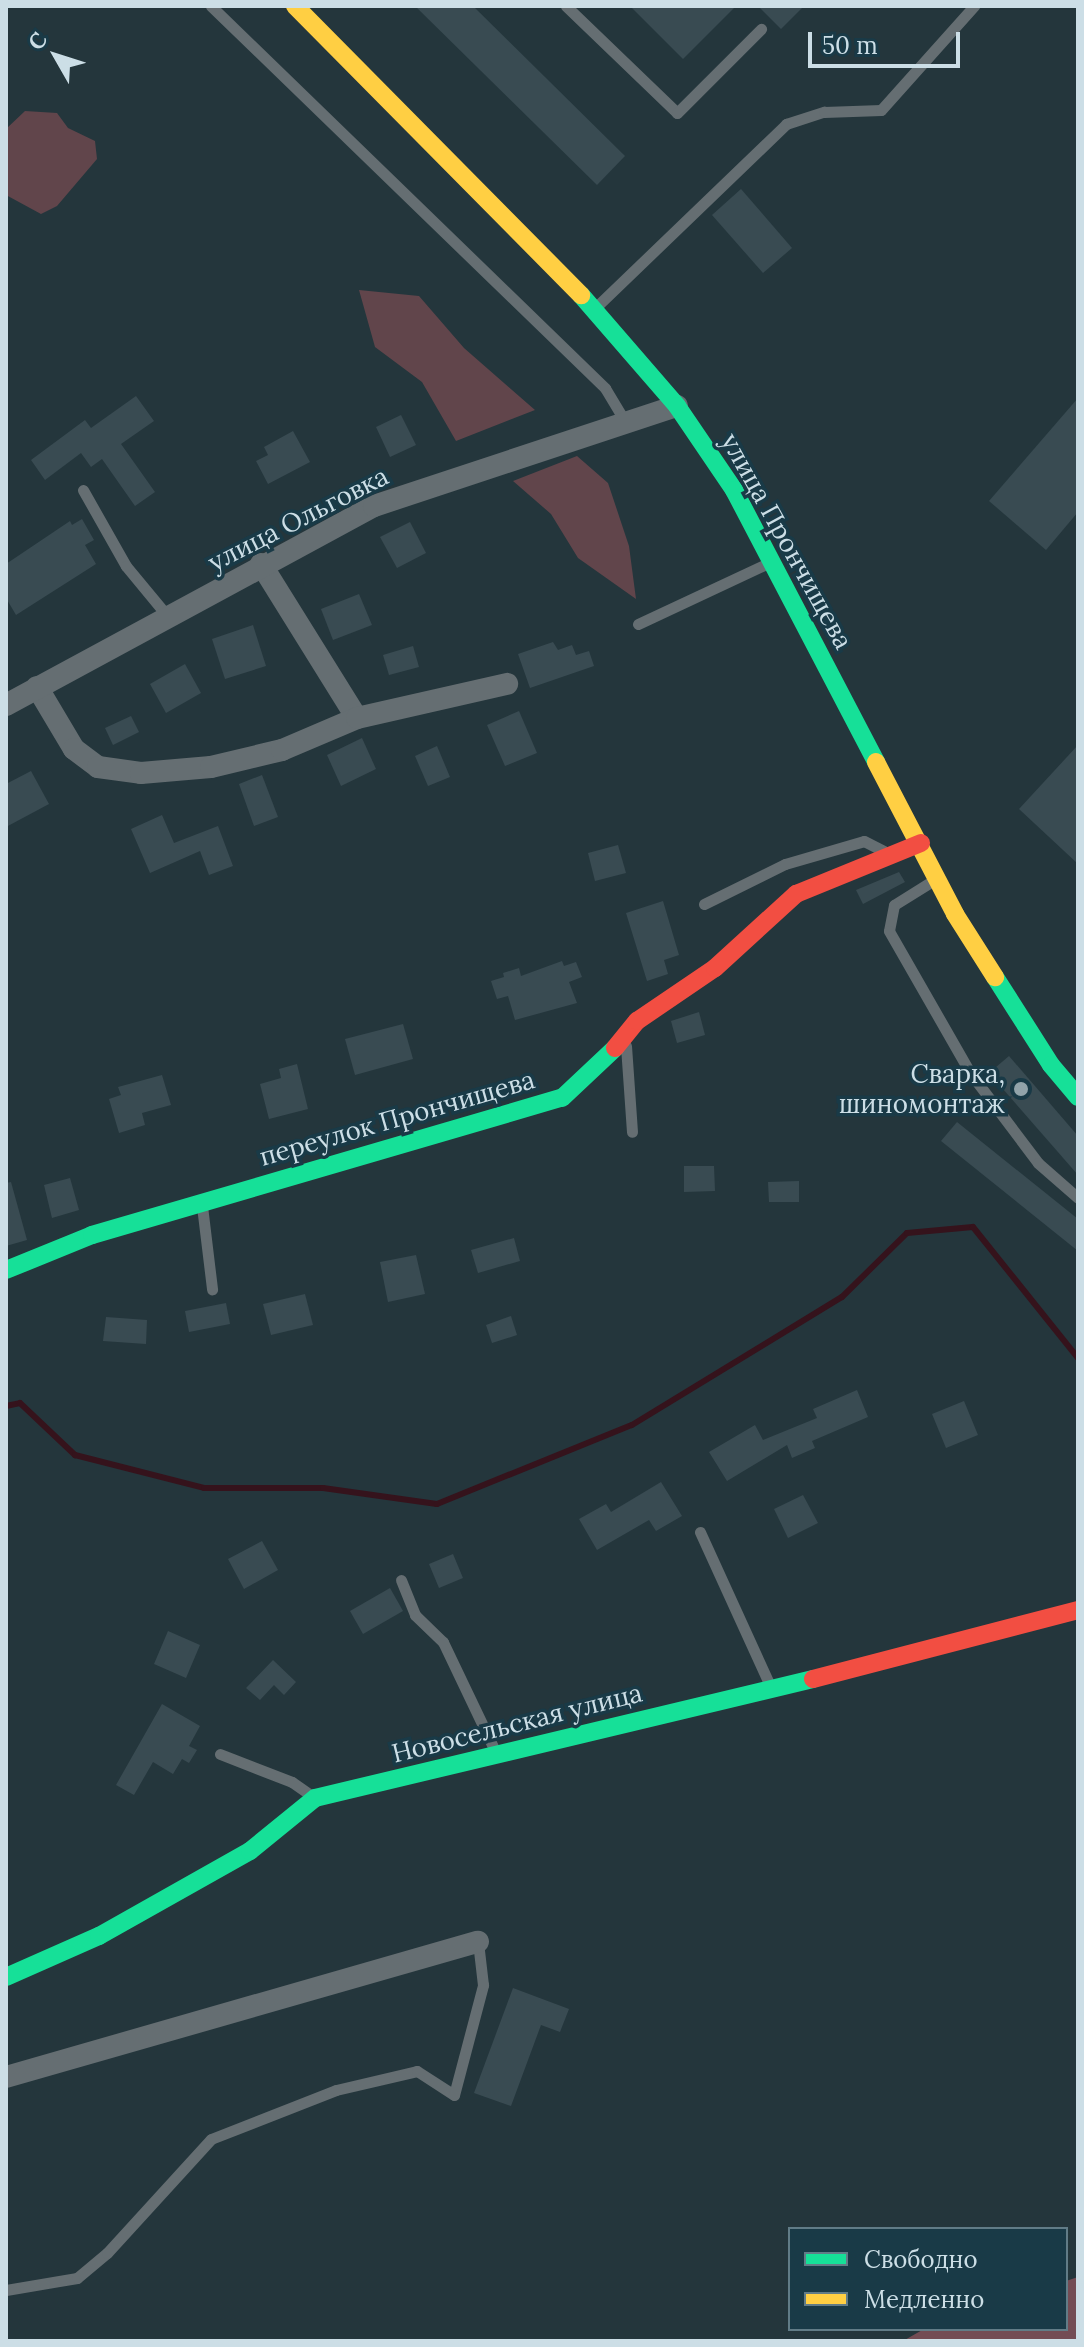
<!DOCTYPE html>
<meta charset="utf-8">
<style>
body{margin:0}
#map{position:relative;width:1084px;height:2347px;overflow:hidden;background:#24363c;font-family:Lora,serif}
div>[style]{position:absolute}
.green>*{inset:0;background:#61454b}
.forest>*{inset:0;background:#734c54}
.stream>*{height:6px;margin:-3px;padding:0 3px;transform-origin:3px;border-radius:3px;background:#35131c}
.building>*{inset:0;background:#394b52}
.lane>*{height:11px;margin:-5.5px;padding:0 5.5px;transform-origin:5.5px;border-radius:5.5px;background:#656e72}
.street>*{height:22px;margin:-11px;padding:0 11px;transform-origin:11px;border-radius:11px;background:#656e72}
.fast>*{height:18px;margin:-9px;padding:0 9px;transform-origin:9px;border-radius:9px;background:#16e098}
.slow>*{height:18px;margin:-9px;padding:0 9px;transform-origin:9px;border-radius:9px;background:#ffcf43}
.jam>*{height:18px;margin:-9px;padding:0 9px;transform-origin:9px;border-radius:9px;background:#f24e42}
.dots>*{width:22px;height:22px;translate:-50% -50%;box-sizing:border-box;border:4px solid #193a47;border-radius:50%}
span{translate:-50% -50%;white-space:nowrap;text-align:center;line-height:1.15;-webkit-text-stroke:7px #193a47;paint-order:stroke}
.street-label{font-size:26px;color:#ccdee6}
.poi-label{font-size:26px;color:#ccdee6}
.right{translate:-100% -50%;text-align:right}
.frame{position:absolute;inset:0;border:8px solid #ccdee6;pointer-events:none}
.legend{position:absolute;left:788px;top:2227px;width:280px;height:104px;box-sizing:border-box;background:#193a47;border:2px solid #617c87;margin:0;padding:10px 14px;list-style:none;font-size:24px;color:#ccdee6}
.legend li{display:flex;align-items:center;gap:16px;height:40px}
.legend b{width:40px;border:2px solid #617c87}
.north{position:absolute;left:16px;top:16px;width:80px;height:80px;-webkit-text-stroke:6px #193a47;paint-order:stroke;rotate:309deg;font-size:22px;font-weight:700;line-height:32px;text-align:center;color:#ccdee6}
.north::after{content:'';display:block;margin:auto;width:28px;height:36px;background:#ccdee6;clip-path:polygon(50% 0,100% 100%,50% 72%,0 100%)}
.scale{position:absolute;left:808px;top:32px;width:152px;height:36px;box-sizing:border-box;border:4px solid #ccdee6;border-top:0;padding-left:10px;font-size:24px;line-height:28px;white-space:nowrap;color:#ccdee6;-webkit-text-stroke:6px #193a47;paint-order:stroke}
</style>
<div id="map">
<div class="green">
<i style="clip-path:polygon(25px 111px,57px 113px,68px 128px,95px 141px,97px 159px,57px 206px,41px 214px,6px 195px,6px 129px)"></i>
<i style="clip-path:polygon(359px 290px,419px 296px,464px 348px,535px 410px,456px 441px,422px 382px,375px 347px)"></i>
<i style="clip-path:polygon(577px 456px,608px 483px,629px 546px,636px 599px,578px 558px,551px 514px,513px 481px)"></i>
</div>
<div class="forest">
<i style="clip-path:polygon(1078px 2277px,1078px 2341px,903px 2341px,924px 2329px,1066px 2329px,1066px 2281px)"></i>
</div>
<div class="stream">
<i style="left:6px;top:1406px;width:14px;rotate:-12deg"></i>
<i style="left:20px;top:1403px;width:76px;rotate:43.4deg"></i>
<i style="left:75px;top:1455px;width:133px;rotate:14.3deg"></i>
<i style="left:204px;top:1488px;width:119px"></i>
<i style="left:323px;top:1488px;width:115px;rotate:8deg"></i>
<i style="left:437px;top:1504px;width:210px;rotate:-22.1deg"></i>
<i style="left:632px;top:1425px;width:246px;rotate:-31.4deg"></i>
<i style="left:842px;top:1297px;width:91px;rotate:-44.6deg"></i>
<i style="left:907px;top:1233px;width:66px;rotate:-5.2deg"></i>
<i style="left:973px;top:1227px;width:168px;rotate:51.3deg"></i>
</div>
<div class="building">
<i style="clip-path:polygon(415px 6px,473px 6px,625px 156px,597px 185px)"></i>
<i style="clip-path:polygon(630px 6px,736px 6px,683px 59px)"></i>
<i style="clip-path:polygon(758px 6px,804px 6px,781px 29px)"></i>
<i style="clip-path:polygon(741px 189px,792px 248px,763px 273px,712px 215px)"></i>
<i style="clip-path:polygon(136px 396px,154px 421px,121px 444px,155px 492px,135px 506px,102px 459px,91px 467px,81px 453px,45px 480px,31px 460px,85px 420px,91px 428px)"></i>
<i style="clip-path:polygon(1078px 398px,1078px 512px,1046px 550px,989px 501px)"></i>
<i style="clip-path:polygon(401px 415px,416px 445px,390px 457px,376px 427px)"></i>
<i style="clip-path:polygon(293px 431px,310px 462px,268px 484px,256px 461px,268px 455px,264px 447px)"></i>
<i style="clip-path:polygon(82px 519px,94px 540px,85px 545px,96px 564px,16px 615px,6px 598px,6px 564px,70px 521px,72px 525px)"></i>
<i style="clip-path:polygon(410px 522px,426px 553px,397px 568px,380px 537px)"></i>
<i style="clip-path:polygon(359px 594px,372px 625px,333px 640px,321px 609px)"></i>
<i style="clip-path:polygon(253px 625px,266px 666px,225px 679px,212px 639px)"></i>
<i style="clip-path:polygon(553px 642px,558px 650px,572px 645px,576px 655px,589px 651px,594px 666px,530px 688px,518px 654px)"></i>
<i style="clip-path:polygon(413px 646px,419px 667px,389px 675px,383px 655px)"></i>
<i style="clip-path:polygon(185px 664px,201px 693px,166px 713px,150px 684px)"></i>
<i style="clip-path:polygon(519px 711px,537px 753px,505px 766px,487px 725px)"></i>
<i style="clip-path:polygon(131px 716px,139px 732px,113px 745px,105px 728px)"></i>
<i style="clip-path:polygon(362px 738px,376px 769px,341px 786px,327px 755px)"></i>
<i style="clip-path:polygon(1078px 745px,1078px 864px,1019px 809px)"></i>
<i style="clip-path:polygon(437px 746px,450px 777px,428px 786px,415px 756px)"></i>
<i style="clip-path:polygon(31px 771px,49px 804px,6px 827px,6px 784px)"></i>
<i style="clip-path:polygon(262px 775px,278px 817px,254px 826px,239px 784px)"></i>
<i style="clip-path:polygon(162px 815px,174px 843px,218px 826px,233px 866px,209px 875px,200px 851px,150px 873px,131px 829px)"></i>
<i style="clip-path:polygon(618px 845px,626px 873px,595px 881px,588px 853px)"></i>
<i style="clip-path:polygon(899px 872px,905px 882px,863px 904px,856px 890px)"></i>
<i style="clip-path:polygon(663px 901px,679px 955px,664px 960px,668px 974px,647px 981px,626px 913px)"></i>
<i style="clip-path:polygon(562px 961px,564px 966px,576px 962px,582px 977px,569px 982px,577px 1003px,515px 1020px,508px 996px,497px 999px,491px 981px,504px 977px,503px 973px,519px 968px,521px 976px)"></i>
<i style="clip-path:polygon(699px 1012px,705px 1035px,677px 1043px,671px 1021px)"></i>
<i style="clip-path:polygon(403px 1024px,413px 1059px,355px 1075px,345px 1039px)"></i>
<i style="clip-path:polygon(1009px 1056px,1078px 1136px,1078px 1175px,989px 1073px)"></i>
<i style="clip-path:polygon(297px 1064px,308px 1109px,269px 1119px,260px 1084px,281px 1078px,279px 1069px)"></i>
<i style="clip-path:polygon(162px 1075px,171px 1105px,142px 1113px,145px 1125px,119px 1133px,109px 1099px,121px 1095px,118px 1087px)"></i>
<i style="clip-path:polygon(957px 1122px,1078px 1219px,1078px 1251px,941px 1141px)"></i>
<i style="clip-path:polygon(684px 1166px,714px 1166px,715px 1191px,684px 1192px)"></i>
<i style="clip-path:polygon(70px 1178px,79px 1210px,52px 1218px,44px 1185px)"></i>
<i style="clip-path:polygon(799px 1181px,799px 1202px,769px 1202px,768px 1182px)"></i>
<i style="clip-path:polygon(11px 1182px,27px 1240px,6px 1246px,6px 1183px)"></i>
<i style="clip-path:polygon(514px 1238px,520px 1261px,478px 1273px,471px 1250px)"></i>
<i style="clip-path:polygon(416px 1255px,425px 1294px,388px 1302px,380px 1262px)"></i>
<i style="clip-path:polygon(305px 1294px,313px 1325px,271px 1335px,263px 1304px)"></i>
<i style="clip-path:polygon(226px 1303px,230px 1324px,189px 1332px,185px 1311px)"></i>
<i style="clip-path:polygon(511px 1316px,517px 1335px,492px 1343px,486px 1325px)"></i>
<i style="clip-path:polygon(106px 1317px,147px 1320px,146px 1344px,103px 1341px)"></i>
<i style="clip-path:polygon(857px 1390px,868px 1417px,812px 1441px,815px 1448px,792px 1458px,787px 1445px,727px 1481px,709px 1452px,755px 1425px,763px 1440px,817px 1418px,813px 1409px)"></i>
<i style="clip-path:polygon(964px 1401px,978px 1435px,946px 1448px,932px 1414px)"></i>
<i style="clip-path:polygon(661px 1482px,682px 1516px,656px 1531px,649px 1520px,597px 1550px,579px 1519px,606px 1504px,611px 1512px)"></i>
<i style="clip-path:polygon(803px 1495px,818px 1523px,788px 1538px,774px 1509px)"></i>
<i style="clip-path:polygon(262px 1541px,278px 1570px,244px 1589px,228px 1559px)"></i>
<i style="clip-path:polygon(453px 1554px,463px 1578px,439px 1588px,429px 1564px)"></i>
<i style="clip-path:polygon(390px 1588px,403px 1611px,363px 1634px,350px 1611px)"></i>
<i style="clip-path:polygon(168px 1631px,200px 1645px,186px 1678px,154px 1664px)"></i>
<i style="clip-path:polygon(273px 1660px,296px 1682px,284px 1695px,274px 1685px,260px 1700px,246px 1688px)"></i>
<i style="clip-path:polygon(162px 1704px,200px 1726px,189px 1746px,197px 1750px,189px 1763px,182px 1759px,173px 1774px,153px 1762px,134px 1795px,116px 1785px)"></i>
<i style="clip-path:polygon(513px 1988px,569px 2009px,560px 2032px,541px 2025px,511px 2106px,474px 2093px)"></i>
</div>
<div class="lane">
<i style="left:211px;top:6px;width:549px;rotate:44.11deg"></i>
<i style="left:605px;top:388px;width:37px;rotate:59deg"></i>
<i style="left:566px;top:6px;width:154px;rotate:43.9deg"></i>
<i style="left:677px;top:113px;width:119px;rotate:-45deg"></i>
<i style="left:594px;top:309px;width:267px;rotate:-43.9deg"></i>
<i style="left:786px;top:124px;width:40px;rotate:-18deg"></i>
<i style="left:824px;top:112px;width:57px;rotate:-2deg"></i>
<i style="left:881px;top:110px;width:140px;rotate:-48.2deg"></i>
<i style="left:83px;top:490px;width:87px;rotate:60.5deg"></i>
<i style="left:126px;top:566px;width:67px;rotate:50.4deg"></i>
<i style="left:638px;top:624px;width:144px;rotate:-25.1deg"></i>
<i style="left:934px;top:880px;width:47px;rotate:148deg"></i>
<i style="left:894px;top:905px;width:26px;rotate:101deg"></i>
<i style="left:889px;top:931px;width:165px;rotate:60.2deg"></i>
<i style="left:971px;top:1074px;width:111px;rotate:53deg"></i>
<i style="left:1038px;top:1163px;width:53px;rotate:41.2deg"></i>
<i style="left:704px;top:904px;width:90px;rotate:-26.3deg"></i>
<i style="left:785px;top:864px;width:82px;rotate:-16.2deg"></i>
<i style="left:864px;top:841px;width:22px;rotate:27deg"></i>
<i style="left:626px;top:1046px;width:86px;rotate:86deg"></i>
<i style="left:202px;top:1206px;width:84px;rotate:83.1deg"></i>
<i style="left:700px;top:1532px;width:171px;rotate:65.5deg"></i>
<i style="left:401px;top:1580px;width:38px;rotate:68deg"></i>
<i style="left:415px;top:1615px;width:39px;rotate:44deg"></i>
<i style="left:443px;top:1642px;width:121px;rotate:64.5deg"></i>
<i style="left:220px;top:1754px;width:77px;rotate:21.3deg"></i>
<i style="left:292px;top:1782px;width:24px;rotate:35deg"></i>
<i style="left:6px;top:2290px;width:72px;rotate:-9.6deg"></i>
<i style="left:77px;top:2278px;width:39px;rotate:-40deg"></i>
<i style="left:107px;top:2253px;width:154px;rotate:-47.6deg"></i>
<i style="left:211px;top:2139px;width:134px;rotate:-21.4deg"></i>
<i style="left:336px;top:2090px;width:83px;rotate:-13.2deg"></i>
<i style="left:417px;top:2071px;width:44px;rotate:33deg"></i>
<i style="left:454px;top:2095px;width:114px;rotate:-75.2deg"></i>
<i style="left:483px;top:1985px;width:43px;rotate:-96.6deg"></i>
</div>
<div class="street">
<i style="left:261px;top:564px;width:181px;rotate:58.1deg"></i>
<i style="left:37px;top:687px;width:72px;rotate:59.2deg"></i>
<i style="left:74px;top:749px;width:30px;rotate:37deg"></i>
<i style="left:98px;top:767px;width:43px;rotate:7.9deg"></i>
<i style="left:141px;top:773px;width:70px;rotate:-4.9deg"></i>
<i style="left:211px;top:767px;width:73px;rotate:-13.5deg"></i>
<i style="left:282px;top:750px;width:82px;rotate:-23.1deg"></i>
<i style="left:357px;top:718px;width:154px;rotate:-12.8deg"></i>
<i style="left:6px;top:705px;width:418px;rotate:-28.4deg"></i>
<i style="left:374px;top:506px;width:319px;rotate:-18.3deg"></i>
<i style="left:6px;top:2077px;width:491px;rotate:-16deg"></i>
</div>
<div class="fast">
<i style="left:581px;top:295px;width:147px;rotate:49.1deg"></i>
<i style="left:677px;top:406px;width:102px;rotate:55.8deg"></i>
<i style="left:734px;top:490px;width:307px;rotate:62.4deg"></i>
<i style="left:995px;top:977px;width:104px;rotate:57.5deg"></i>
<i style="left:1051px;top:1065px;width:42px;rotate:49.8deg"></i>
<i style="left:6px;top:1270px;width:93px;rotate:-22.1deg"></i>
<i style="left:92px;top:1235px;width:490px;rotate:-16.3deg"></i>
<i style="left:562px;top:1098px;width:73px;rotate:-43.3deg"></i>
<i style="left:6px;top:1977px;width:102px;rotate:-23.8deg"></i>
<i style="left:99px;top:1936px;width:173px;rotate:-29.4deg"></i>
<i style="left:250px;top:1851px;width:84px;rotate:-39.2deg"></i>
<i style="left:315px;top:1798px;width:512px;rotate:-13.44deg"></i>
</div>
<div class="slow">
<i style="left:295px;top:6px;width:407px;rotate:45.3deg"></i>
<i style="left:876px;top:762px;width:171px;rotate:62.5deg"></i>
<i style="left:955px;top:914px;width:75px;rotate:57.6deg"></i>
</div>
<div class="jam">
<i style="left:615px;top:1048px;width:35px;rotate:-51deg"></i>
<i style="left:637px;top:1021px;width:94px;rotate:-34.2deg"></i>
<i style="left:715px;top:968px;width:110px;rotate:-42.4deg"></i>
<i style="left:796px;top:894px;width:135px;rotate:-22.2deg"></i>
<i style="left:813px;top:1679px;width:274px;rotate:-14.6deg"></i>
</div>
<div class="dots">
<i style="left:1021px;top:1089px;background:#91a3aa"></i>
</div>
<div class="street-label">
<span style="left:298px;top:519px;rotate:-27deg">улица Ольговка</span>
<span style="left:787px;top:541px;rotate:61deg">улица Прончищева</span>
<span style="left:397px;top:1118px;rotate:-16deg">переулок Прончищева</span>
<span style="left:517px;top:1723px;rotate:-14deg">Новосельская улица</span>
</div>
<div class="poi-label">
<span class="right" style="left:1005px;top:1089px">Сварка,<br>шиномонтаж</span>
</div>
<div class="frame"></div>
<ul class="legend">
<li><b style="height:10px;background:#16e098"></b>Свободно</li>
<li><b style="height:10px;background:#ffcf43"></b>Медленно</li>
</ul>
<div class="north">С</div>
<div class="scale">50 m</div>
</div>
